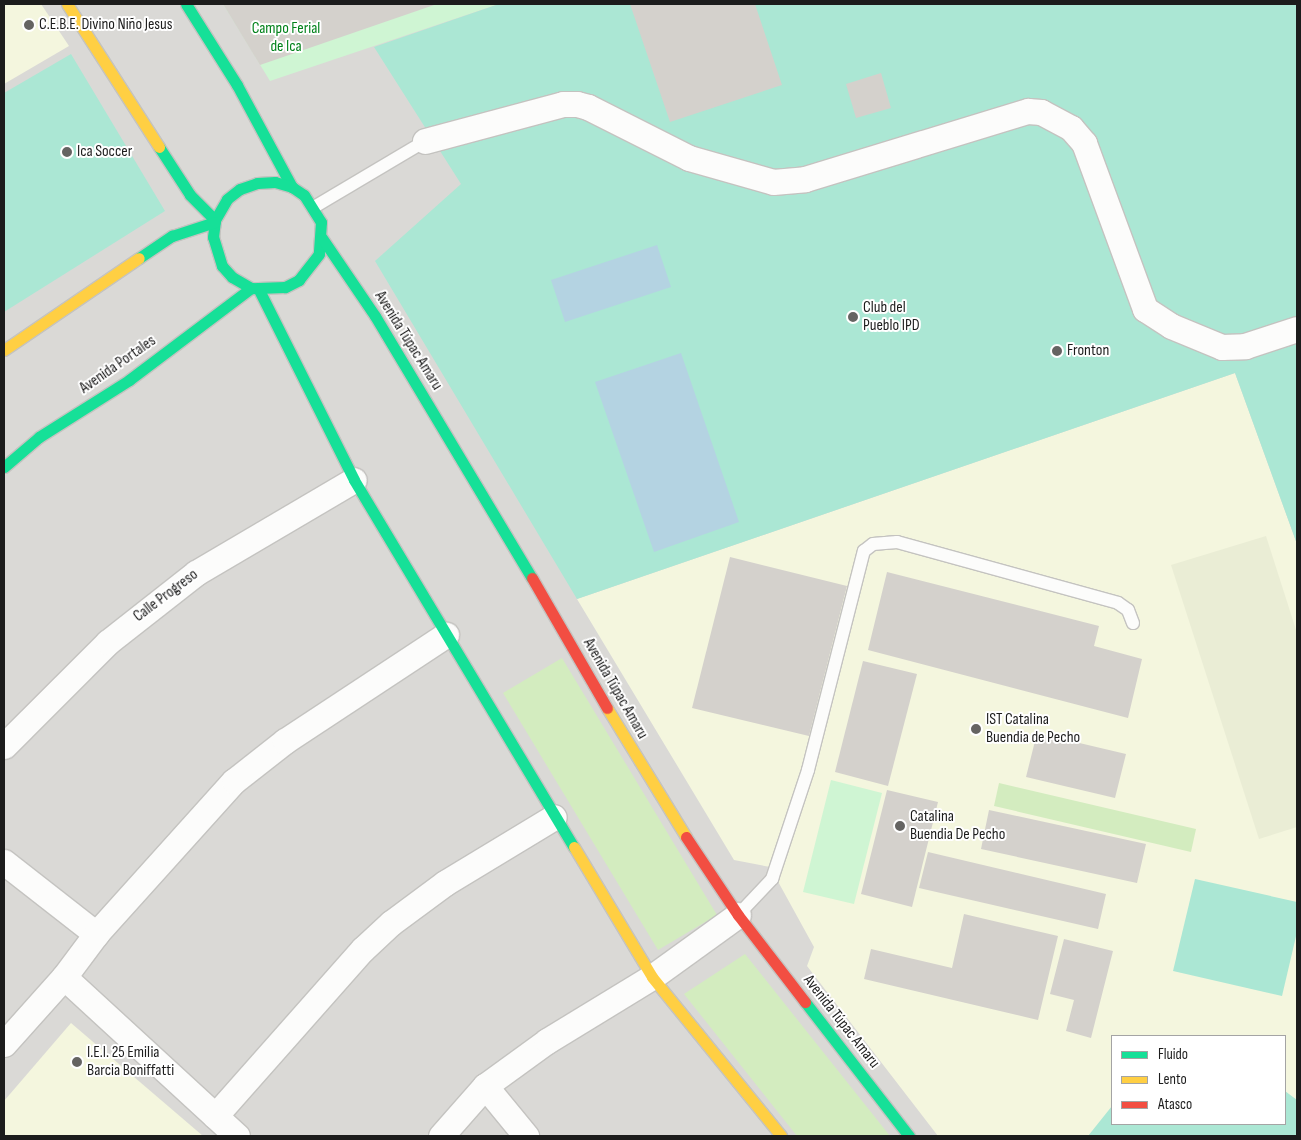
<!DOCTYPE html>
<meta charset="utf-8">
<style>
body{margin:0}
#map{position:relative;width:1301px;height:1140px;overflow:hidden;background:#eceae4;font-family:"Sofia Sans Condensed",sans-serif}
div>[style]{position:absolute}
.residential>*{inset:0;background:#dad9d6}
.education>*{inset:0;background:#f4f6de}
.farmland>*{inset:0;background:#eaedd5}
.grass>*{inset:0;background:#d3ecbf}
.park>*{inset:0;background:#cff5d3}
.pitch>*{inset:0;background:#abe7d4}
.water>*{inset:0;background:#b4d3e2}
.building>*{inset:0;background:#d4d1cc}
.roads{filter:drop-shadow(1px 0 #c4c3c0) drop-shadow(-1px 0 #c4c3c0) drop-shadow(0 1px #c4c3c0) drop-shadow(0 -1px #c4c3c0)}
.lane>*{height:12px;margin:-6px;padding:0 6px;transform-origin:6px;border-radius:6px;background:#fcfcfb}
.street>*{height:25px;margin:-12.5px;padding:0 12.5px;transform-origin:12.5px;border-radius:12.5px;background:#fcfcfb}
.fast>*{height:11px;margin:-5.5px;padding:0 5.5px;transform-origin:5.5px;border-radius:5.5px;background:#16e098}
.slow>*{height:11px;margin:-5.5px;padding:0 5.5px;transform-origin:5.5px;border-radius:5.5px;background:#ffcf43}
.jam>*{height:11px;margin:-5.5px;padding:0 5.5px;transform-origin:5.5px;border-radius:5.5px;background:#f24e42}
.dots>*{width:14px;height:14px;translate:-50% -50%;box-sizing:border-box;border:2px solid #fff;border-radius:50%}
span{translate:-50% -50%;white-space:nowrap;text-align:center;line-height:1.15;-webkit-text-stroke:4px #fff;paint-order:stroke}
.poi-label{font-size:16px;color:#1c1c1c}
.left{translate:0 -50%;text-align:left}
.park-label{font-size:16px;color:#02821b}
.street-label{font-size:16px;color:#1c1c1c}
.frame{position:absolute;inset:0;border:5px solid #1c1c1c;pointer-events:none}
.legend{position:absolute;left:1111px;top:1035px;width:175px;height:90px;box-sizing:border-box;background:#fff;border:1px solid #a4a4a4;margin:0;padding:6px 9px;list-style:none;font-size:15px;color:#1c1c1c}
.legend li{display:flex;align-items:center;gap:10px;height:25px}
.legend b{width:25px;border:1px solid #a4a4a4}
</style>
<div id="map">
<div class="residential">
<i style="clip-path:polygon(evenodd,4px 4px,1297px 4px,1297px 1136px,4px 1136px,4px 4px,1112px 1036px,1285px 1036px,1285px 1124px,1112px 1124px,1112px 1036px)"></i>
</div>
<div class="education">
<i style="clip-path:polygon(4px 4px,41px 4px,69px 46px,4px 84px)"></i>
<i style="clip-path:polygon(evenodd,1235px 373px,1297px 544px,1297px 1136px,938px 1136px,807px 966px,814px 947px,770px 867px,734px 860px,577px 599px,1235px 373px,1112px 1036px,1285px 1036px,1285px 1124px,1112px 1124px,1112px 1036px)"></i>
<i style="clip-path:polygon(71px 1023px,203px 1136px,4px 1136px,4px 1101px)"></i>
</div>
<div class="farmland">
<i style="clip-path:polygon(1266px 536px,1297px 633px,1297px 827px,1259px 839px,1171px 565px)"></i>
</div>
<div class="grass">
<i style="clip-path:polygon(562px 658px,717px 915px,658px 950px,503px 693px)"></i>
<i style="clip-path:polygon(999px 783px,1196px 829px,1191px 852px,994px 806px)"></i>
<i style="clip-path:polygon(745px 954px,890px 1136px,797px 1136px,684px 994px)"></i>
</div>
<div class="park">
<i style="clip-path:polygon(223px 4px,499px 4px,270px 81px)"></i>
<i style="clip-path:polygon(831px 780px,882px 793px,854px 904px,803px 892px)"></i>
</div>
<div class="pitch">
<i style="clip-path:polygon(499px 4px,1297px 4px,1297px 544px,1235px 373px,577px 599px,375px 261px,461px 184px,374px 47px)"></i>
<i style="clip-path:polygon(71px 54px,165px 211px,4px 312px,4px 93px)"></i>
<i style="clip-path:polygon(1195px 879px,1297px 902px,1297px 932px,1282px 996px,1173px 971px)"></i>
<i style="clip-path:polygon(1285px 1091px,1297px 1100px,1297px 1136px,1088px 1136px,1112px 1106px,1112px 1124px,1285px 1124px)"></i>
</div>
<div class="water">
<i style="clip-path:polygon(657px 245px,671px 287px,565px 322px,551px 280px)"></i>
<i style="clip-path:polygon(681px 353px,739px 522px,654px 552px,595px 382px)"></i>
</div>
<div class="building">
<i style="clip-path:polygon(223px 4px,437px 4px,260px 65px)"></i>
<i style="clip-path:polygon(630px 4px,755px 4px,782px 85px,670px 122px)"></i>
<i style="clip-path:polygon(881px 73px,891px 108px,856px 118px,846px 84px)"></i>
<i style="clip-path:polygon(730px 557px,847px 586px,809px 736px,692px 708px)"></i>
<i style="clip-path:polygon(887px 572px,1099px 626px,1094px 646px,1142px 659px,1128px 718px,868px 650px)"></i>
<i style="clip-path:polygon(863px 661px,917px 674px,888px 786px,835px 772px)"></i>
<i style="clip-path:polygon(1037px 733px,1126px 754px,1115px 798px,1026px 777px)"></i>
<i style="clip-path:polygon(887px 790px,938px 802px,912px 907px,861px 894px)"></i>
<i style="clip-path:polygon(989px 810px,1146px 844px,1137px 883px,981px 849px)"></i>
<i style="clip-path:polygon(928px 852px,1106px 894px,1098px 929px,919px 888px)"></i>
<i style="clip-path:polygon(964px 914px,1058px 936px,1038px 1020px,864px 979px,871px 949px,952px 968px)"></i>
<i style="clip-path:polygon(1064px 939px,1113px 951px,1091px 1038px,1066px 1031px,1074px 1000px,1050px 994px)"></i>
</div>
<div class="roads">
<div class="lane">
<i style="left:314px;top:207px;width:129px;rotate:-30.7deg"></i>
<i style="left:738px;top:915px;width:50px;rotate:-46.6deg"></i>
<i style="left:772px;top:879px;width:115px;rotate:-71.7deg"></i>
<i style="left:808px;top:770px;width:226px;rotate:-75.7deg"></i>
<i style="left:864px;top:551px;width:11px;rotate:-38deg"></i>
<i style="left:873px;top:544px;width:24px;rotate:-5deg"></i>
<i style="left:897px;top:542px;width:229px;rotate:15.4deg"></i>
<i style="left:1118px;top:603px;width:12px;rotate:35deg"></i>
<i style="left:1128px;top:610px;width:14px;rotate:69deg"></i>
</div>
<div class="street">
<i style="left:425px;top:141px;width:143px;rotate:-15deg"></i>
<i style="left:563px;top:104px;width:14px"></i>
<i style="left:577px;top:104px;width:11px;rotate:15deg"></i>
<i style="left:588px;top:107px;width:113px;rotate:26.8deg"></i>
<i style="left:689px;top:158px;width:87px;rotate:15.9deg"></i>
<i style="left:773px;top:182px;width:32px;rotate:-5deg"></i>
<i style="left:805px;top:179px;width:233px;rotate:-17deg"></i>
<i style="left:1028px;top:111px;width:13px;rotate:4deg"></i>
<i style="left:1041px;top:112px;width:34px;rotate:28deg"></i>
<i style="left:1071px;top:128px;width:20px;rotate:49deg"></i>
<i style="left:1084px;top:143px;width:177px;rotate:69.8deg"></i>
<i style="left:1145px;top:309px;width:31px;rotate:33deg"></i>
<i style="left:1171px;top:326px;width:55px;rotate:22.4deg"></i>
<i style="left:1222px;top:347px;width:23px;rotate:-2deg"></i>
<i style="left:1245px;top:346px;width:55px;rotate:-18.1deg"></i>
<i style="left:4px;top:746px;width:147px;rotate:-45deg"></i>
<i style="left:108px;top:642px;width:112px;rotate:-38.1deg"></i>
<i style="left:196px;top:573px;width:183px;rotate:-30.5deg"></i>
<i style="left:4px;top:862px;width:117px;rotate:38deg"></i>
<i style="left:64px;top:977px;width:235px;rotate:42.6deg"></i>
<i style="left:4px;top:1044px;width:90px;rotate:-48.2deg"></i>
<i style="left:64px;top:977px;width:54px;rotate:-53.3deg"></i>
<i style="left:96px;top:934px;width:206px;rotate:-48deg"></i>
<i style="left:234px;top:781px;width:65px;rotate:-38.1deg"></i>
<i style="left:285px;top:741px;width:193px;rotate:-33.4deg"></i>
<i style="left:485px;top:1086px;width:65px;rotate:50.6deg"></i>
<i style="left:215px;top:1116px;width:223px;rotate:-48.5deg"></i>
<i style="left:363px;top:949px;width:38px;rotate:-43deg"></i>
<i style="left:391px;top:923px;width:67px;rotate:-36.5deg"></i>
<i style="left:445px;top:883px;width:127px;rotate:-31.2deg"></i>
<i style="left:441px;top:1136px;width:67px;rotate:-48.7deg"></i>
<i style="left:485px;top:1086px;width:77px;rotate:-36deg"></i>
<i style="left:547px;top:1041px;width:123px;rotate:-31.4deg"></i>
<i style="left:652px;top:977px;width:106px;rotate:-35.8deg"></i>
</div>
<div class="fast">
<i style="left:186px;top:4px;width:96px;rotate:57.8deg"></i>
<i style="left:237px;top:85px;width:116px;rotate:61.7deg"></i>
<i style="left:292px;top:187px;width:14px;rotate:34deg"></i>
<i style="left:304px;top:195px;width:32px;rotate:58deg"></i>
<i style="left:321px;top:222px;width:32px;rotate:94deg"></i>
<i style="left:319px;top:254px;width:33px;rotate:128deg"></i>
<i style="left:299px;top:280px;width:16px;rotate:153deg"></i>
<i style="left:285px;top:287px;width:34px;rotate:178deg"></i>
<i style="left:251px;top:288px;width:22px;rotate:-150deg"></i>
<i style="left:232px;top:277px;width:15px;rotate:-132deg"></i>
<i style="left:222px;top:266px;width:30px;rotate:-107deg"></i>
<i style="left:213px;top:237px;width:17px;rotate:-83deg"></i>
<i style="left:215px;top:220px;width:24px;rotate:-60deg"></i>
<i style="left:227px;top:199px;width:16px;rotate:-38deg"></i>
<i style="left:240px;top:189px;width:18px;rotate:-19deg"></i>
<i style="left:257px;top:183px;width:18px;rotate:-3deg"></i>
<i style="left:275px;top:182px;width:18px;rotate:16deg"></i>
<i style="left:159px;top:147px;width:57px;rotate:57.1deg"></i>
<i style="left:190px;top:195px;width:35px;rotate:45deg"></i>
<i style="left:322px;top:238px;width:94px;rotate:55.8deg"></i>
<i style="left:375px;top:316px;width:305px;rotate:59.1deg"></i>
<i style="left:139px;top:258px;width:40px;rotate:-34deg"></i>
<i style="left:172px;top:236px;width:45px;rotate:-18deg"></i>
<i style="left:259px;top:290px;width:212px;rotate:63.4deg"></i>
<i style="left:354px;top:480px;width:428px;rotate:59.1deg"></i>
<i style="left:4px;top:467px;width:46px;rotate:-40.6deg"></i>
<i style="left:39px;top:437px;width:107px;rotate:-32.3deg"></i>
<i style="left:129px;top:380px;width:153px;rotate:-37deg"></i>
<i style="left:805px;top:1002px;width:170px;rotate:52.2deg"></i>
</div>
<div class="slow">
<i style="left:67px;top:4px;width:170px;rotate:57.2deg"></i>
<i style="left:4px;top:350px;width:163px;rotate:-34.3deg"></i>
<i style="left:607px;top:708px;width:151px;rotate:58.5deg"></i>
<i style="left:574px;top:847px;width:152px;rotate:59deg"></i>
<i style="left:652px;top:977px;width:205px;rotate:50.9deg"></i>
</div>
<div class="jam">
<i style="left:532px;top:578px;width:150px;rotate:60deg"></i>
<i style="left:686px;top:837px;width:94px;rotate:56.3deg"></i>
<i style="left:738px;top:915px;width:110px;rotate:52.4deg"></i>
</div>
</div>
<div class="dots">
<i style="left:29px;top:25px;background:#656462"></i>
<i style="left:67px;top:152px;background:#656462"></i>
<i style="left:853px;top:317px;background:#656462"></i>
<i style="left:1057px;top:351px;background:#656462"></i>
<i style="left:976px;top:729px;background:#656462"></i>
<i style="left:900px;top:826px;background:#656462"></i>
<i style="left:77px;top:1062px;background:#656462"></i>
</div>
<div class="poi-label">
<span class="left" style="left:39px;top:25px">C.E.B.E. Divino Niño Jesus</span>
<span class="left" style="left:77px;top:152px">Ica Soccer</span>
<span class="left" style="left:863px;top:317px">Club del<br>Pueblo IPD</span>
<span class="left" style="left:1067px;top:351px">Fronton</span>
<span class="left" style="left:986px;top:729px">IST Catalina<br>Buendia de Pecho</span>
<span class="left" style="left:910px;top:826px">Catalina<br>Buendia De Pecho</span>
<span class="left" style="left:87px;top:1062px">I.E.I. 25 Emilia<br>Barcia Boniffatti</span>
</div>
<div class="park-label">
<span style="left:286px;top:38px">Campo Ferial<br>de Ica</span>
</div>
<div class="street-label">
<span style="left:408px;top:341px;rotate:58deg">Avenida Túpac Amaru</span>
<span style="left:118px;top:365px;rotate:-35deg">Avenida Portales</span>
<span style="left:166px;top:596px;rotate:-37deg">Calle Progreso</span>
<span style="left:615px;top:689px;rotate:60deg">Avenida Túpac Amaru</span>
<span style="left:841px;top:1022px;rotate:52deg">Avenida Túpac Amaru</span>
</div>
<div class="frame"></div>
<ul class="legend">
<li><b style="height:6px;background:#16e098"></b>Fluido</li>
<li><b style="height:6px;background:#ffcf43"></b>Lento</li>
<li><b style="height:6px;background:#f24e42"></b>Atasco</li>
</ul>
</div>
